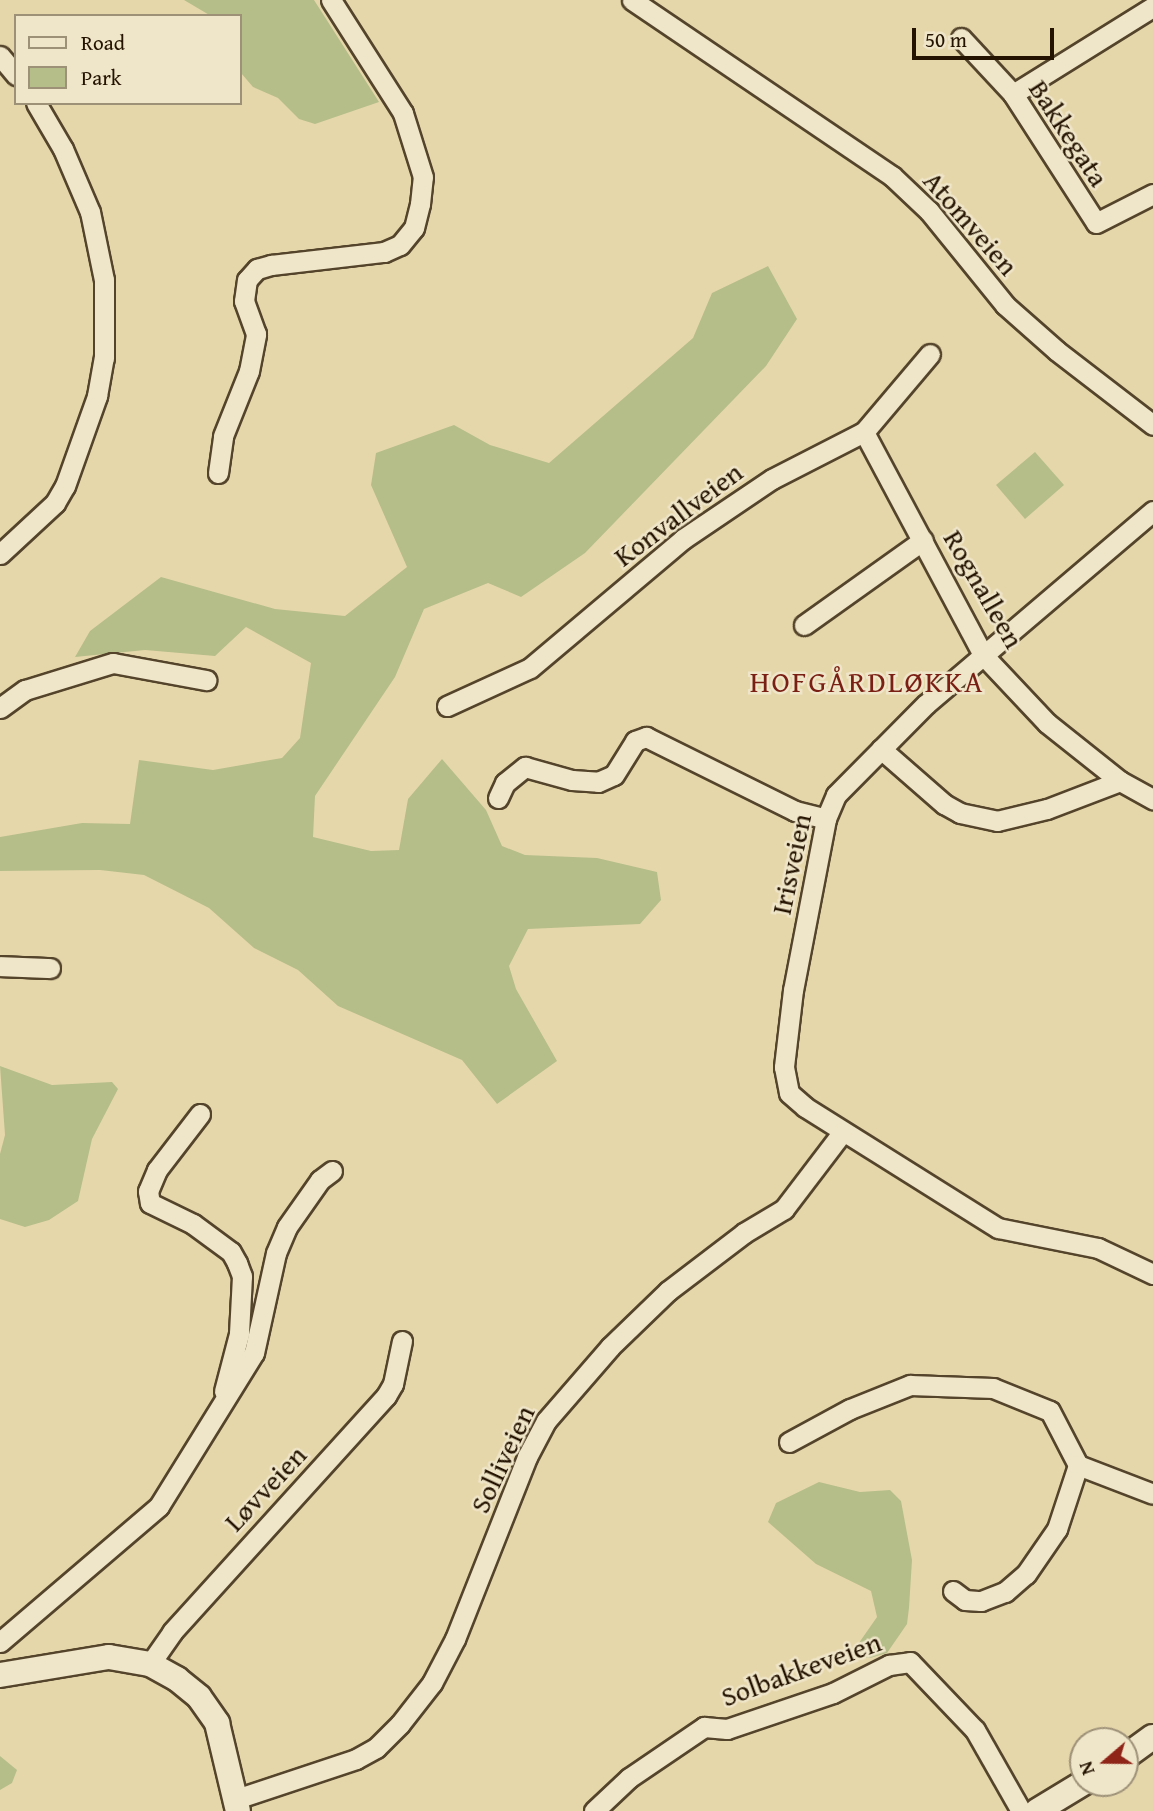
<!DOCTYPE html>
<meta charset="utf-8">
<style>
body{margin:0}
#map{position:relative;width:1153px;height:1811px;overflow:hidden;background:#e6d7ab;font-family:"Gentium Book Plus",serif}
div>[style]{position:absolute}
.green>*{inset:0;background:#b5be89}
.roads{filter:drop-shadow(2px 0 #54442b) drop-shadow(-2px 0 #54442b) drop-shadow(0 2px #54442b) drop-shadow(0 -2px #54442b)}
.minor>*{height:19px;margin:-9.5px;padding:0 9.5px;transform-origin:9.5px;border-radius:9.5px;background:#efe5c8}
.tertiary>*{height:24px;margin:-12px;padding:0 12px;transform-origin:12px;border-radius:12px;background:#efe5c8}
span{translate:-50% -50%;white-space:nowrap;text-align:center;line-height:1.15;-webkit-text-stroke:5px #efe5c8;paint-order:stroke}
.street-label{font-size:28px;color:#231300}
.neighbourhood-label{font-size:30px;color:#7a1f14;letter-spacing:2px}
.legend{position:absolute;left:14px;top:14px;width:228px;height:91px;box-sizing:border-box;background:#efe5c8;border:2px solid #9d9178;margin:0;padding:9px 12px;list-style:none;font-size:21px;color:#231300}
.legend li{display:flex;align-items:center;gap:14px;height:35px}
.legend b{width:35px;border:2px solid #9d9178}
.north{position:absolute;left:1069px;top:1727px;width:70px;height:70px;box-sizing:border-box;background:#efe5c8;border:2px solid #9d9178;border-radius:50%;rotate:250deg;font-size:19px;font-weight:700;line-height:28px;text-align:center;color:#231300}
.north::after{content:'';display:block;margin:auto;width:24px;height:32px;background:#8f2418;clip-path:polygon(50% 0,100% 100%,50% 72%,0 100%)}
.scale{position:absolute;left:912px;top:28px;width:142px;height:32px;box-sizing:border-box;border:4px solid #231300;border-top:0;padding-left:9px;font-size:21px;line-height:24px;white-space:nowrap;color:#231300;-webkit-text-stroke:5px #efe5c8;paint-order:stroke}
</style>
<div id="map">
<div class="green">
<i style="clip-path:polygon(184px 0,314px 0,379px 102px,315px 124px,299px 119px,278px 98px,253px 87px,241px 73px,240px 16px,211px 16px)"></i>
<i style="clip-path:polygon(768px 266px,797px 319px,766px 366px,585px 553px,521px 597px,488px 583px,424px 609px,395px 677px,315px 796px,313px 837px,371px 851px,399px 850px,408px 799px,442px 759px,486px 810px,502px 846px,525px 855px,597px 858px,657px 872px,661px 900px,640px 924px,528px 929px,509px 966px,516px 989px,557px 1061px,497px 1104px,462px 1060px,338px 1006px,298px 970px,254px 948px,209px 908px,144px 875px,100px 870px,0 871px,0 837px,82px 823px,130px 824px,139px 760px,213px 770px,282px 758px,300px 738px,311px 663px,246px 627px,215px 656px,145px 650px,75px 657px,90px 631px,161px 577px,275px 609px,345px 616px,407px 567px,371px 485px,376px 453px,454px 425px,490px 445px,549px 463px,693px 338px,712px 293px)"></i>
<i style="clip-path:polygon(1035px 452px,1064px 485px,1025px 519px,996px 485px)"></i>
<i style="clip-path:polygon(0 1066px,52px 1085px,112px 1082px,118px 1089px,92px 1139px,78px 1201px,49px 1220px,25px 1227px,0 1219px,0 1154px,5px 1135px)"></i>
<i style="clip-path:polygon(819px 1482px,860px 1492px,890px 1490px,901px 1501px,912px 1560px,909px 1608px,907px 1624px,887px 1653px,870px 1658px,860px 1657px,854px 1650px,877px 1617px,871px 1591px,816px 1564px,768px 1522px,776px 1503px)"></i>
<i style="clip-path:polygon(0 1756px,17px 1770px,12px 1783px,0 1790px)"></i>
</div>
<div class="roads">
<div class="minor">
<i style="left:632px;top:0;width:314px;rotate:34.1deg"></i>
<i style="left:892px;top:176px;width:51px;rotate:43.4deg"></i>
<i style="left:929px;top:211px;width:121px;rotate:51deg"></i>
<i style="left:1005px;top:305px;width:69px;rotate:41.5deg"></i>
<i style="left:1057px;top:351px;width:121px;rotate:37.6deg"></i>
<i style="left:961px;top:38px;width:76px;rotate:47.1deg"></i>
<i style="left:1013px;top:94px;width:153px;rotate:57.2deg"></i>
<i style="left:1096px;top:223px;width:64px;rotate:-27deg"></i>
<i style="left:0;top:56px;width:25px;rotate:50deg"></i>
<i style="left:1013px;top:94px;width:165px;rotate:-31.9deg"></i>
<i style="left:864px;top:432px;width:253px;rotate:61.9deg"></i>
<i style="left:983px;top:655px;width:93px;rotate:46.7deg"></i>
<i style="left:1047px;top:723px;width:93px;rotate:38.5deg"></i>
<i style="left:1120px;top:781px;width:38px;rotate:29deg"></i>
<i style="left:218px;top:473px;width:37px;rotate:-82deg"></i>
<i style="left:223px;top:436px;width:70px;rotate:-68.2deg"></i>
<i style="left:249px;top:371px;width:38px;rotate:-79deg"></i>
<i style="left:256px;top:334px;width:35px;rotate:-110deg"></i>
<i style="left:244px;top:301px;width:21px;rotate:-82deg"></i>
<i style="left:247px;top:280px;width:15px;rotate:-48deg"></i>
<i style="left:257px;top:269px;width:15px;rotate:-16deg"></i>
<i style="left:271px;top:265px;width:114px;rotate:-6.6deg"></i>
<i style="left:384px;top:252px;width:17px;rotate:-24deg"></i>
<i style="left:400px;top:245px;width:22px;rotate:-51deg"></i>
<i style="left:414px;top:228px;width:25px;rotate:-76deg"></i>
<i style="left:420px;top:204px;width:27px;rotate:-84deg"></i>
<i style="left:423px;top:177px;width:67px;rotate:-107.4deg"></i>
<i style="left:403px;top:113px;width:134px;rotate:-122.5deg"></i>
<i style="left:1153px;top:511px;width:298px;rotate:139.6deg"></i>
<i style="left:926px;top:704px;width:128px;rotate:134.7deg"></i>
<i style="left:836px;top:795px;width:26px;rotate:113deg"></i>
<i style="left:826px;top:819px;width:174px;rotate:100.9deg"></i>
<i style="left:793px;top:990px;width:78px;rotate:96.7deg"></i>
<i style="left:784px;top:1067px;width:26px;rotate:79deg"></i>
<i style="left:789px;top:1093px;width:21px;rotate:41deg"></i>
<i style="left:805px;top:1107px;width:228px;rotate:32.1deg"></i>
<i style="left:998px;top:1228px;width:102px;rotate:11.3deg"></i>
<i style="left:1098px;top:1248px;width:61px;rotate:25.3deg"></i>
<i style="left:0;top:554px;width:75px;rotate:-42.8deg"></i>
<i style="left:55px;top:503px;width:20px;rotate:-60deg"></i>
<i style="left:65px;top:486px;width:96px;rotate:-70.4deg"></i>
<i style="left:97px;top:396px;width:39px;rotate:-80deg"></i>
<i style="left:104px;top:358px;width:78px;rotate:-90deg"></i>
<i style="left:104px;top:280px;width:69px;rotate:-101.6deg"></i>
<i style="left:90px;top:212px;width:69px;rotate:-113.2deg"></i>
<i style="left:63px;top:149px;width:53px;rotate:-120.4deg"></i>
<i style="left:804px;top:625px;width:146px;rotate:-35.5deg"></i>
<i style="left:447px;top:706px;width:91px;rotate:-24.6deg"></i>
<i style="left:530px;top:668px;width:200px;rotate:-40.1deg"></i>
<i style="left:683px;top:539px;width:107px;rotate:-34deg"></i>
<i style="left:772px;top:479px;width:103px;rotate:-27.1deg"></i>
<i style="left:864px;top:432px;width:102px;rotate:-49.8deg"></i>
<i style="left:0;top:708px;width:31px;rotate:-36deg"></i>
<i style="left:25px;top:690px;width:92px;rotate:-17.1deg"></i>
<i style="left:113px;top:663px;width:95px;rotate:10.4deg"></i>
<i style="left:881px;top:749px;width:84px;rotate:41.1deg"></i>
<i style="left:944px;top:804px;width:18px;rotate:29deg"></i>
<i style="left:960px;top:813px;width:38px;rotate:12deg"></i>
<i style="left:997px;top:821px;width:51px;rotate:-13.5deg"></i>
<i style="left:1047px;top:809px;width:78px;rotate:-21deg"></i>
<i style="left:498px;top:798px;width:17px;rotate:-65deg"></i>
<i style="left:505px;top:783px;width:26px;rotate:-39deg"></i>
<i style="left:525px;top:767px;width:49px;rotate:15.5deg"></i>
<i style="left:572px;top:780px;width:26px;rotate:4deg"></i>
<i style="left:598px;top:782px;width:17px;rotate:-24deg"></i>
<i style="left:614px;top:775px;width:40px;rotate:-58deg"></i>
<i style="left:635px;top:741px;width:12px;rotate:-20deg"></i>
<i style="left:646px;top:737px;width:166px;rotate:26.4deg"></i>
<i style="left:795px;top:811px;width:32px;rotate:14deg"></i>
<i style="left:0;top:966px;width:50px;rotate:2.3deg"></i>
<i style="left:200px;top:1114px;width:71px;rotate:127.5deg"></i>
<i style="left:157px;top:1170px;width:23px;rotate:113deg"></i>
<i style="left:148px;top:1191px;width:12px;rotate:81deg"></i>
<i style="left:150px;top:1203px;width:48px;rotate:26deg"></i>
<i style="left:193px;top:1224px;width:47px;rotate:36.4deg"></i>
<i style="left:231px;top:1252px;width:13px;rotate:61deg"></i>
<i style="left:237px;top:1263px;width:14px;rotate:69deg"></i>
<i style="left:242px;top:1276px;width:58px;rotate:93deg"></i>
<i style="left:239px;top:1334px;width:59px;rotate:104.7deg"></i>
<i style="left:789px;top:1442px;width:69px;rotate:-28.4deg"></i>
<i style="left:850px;top:1409px;width:65px;rotate:-21.8deg"></i>
<i style="left:910px;top:1385px;width:83px;rotate:2.1deg"></i>
<i style="left:993px;top:1388px;width:61px;rotate:22deg"></i>
<i style="left:1050px;top:1411px;width:61px;rotate:62.6deg"></i>
<i style="left:1078px;top:1465px;width:80px;rotate:21.1deg"></i>
<i style="left:953px;top:1591px;width:15px;rotate:37deg"></i>
<i style="left:965px;top:1600px;width:16px;rotate:4deg"></i>
<i style="left:981px;top:1601px;width:26px;rotate:-21deg"></i>
<i style="left:1005px;top:1592px;width:28px;rotate:-41deg"></i>
<i style="left:1026px;top:1574px;width:55px;rotate:-55.4deg"></i>
<i style="left:1057px;top:1529px;width:67px;rotate:-71.8deg"></i>
<i style="left:0;top:1642px;width:209px;rotate:-40.5deg"></i>
<i style="left:159px;top:1506px;width:180px;rotate:-58.2deg"></i>
<i style="left:254px;top:1353px;width:102px;rotate:-77.6deg"></i>
<i style="left:276px;top:1253px;width:28px;rotate:-67deg"></i>
<i style="left:287px;top:1227px;width:57px;rotate:-54.9deg"></i>
<i style="left:320px;top:1180px;width:15px;rotate:-37deg"></i>
<i style="left:150px;top:1664px;width:39px;rotate:-55deg"></i>
<i style="left:172px;top:1632px;width:319px;rotate:-47.8deg"></i>
<i style="left:386px;top:1396px;width:14px;rotate:-60deg"></i>
<i style="left:393px;top:1384px;width:44px;rotate:-78.2deg"></i>
<i style="left:236px;top:1799px;width:126px;rotate:-18.4deg"></i>
<i style="left:356px;top:1759px;width:23px;rotate:-29deg"></i>
<i style="left:376px;top:1748px;width:34px;rotate:-45deg"></i>
<i style="left:400px;top:1724px;width:52px;rotate:-52deg"></i>
<i style="left:432px;top:1683px;width:50px;rotate:-62.4deg"></i>
<i style="left:455px;top:1639px;width:196px;rotate:-68.4deg"></i>
<i style="left:527px;top:1457px;width:41px;rotate:-62.2deg"></i>
<i style="left:546px;top:1421px;width:98px;rotate:-49.1deg"></i>
<i style="left:610px;top:1347px;width:81px;rotate:-44deg"></i>
<i style="left:668px;top:1291px;width:96px;rotate:-37.3deg"></i>
<i style="left:744px;top:1233px;width:47px;rotate:-31deg"></i>
<i style="left:784px;top:1209px;width:96px;rotate:-52.7deg"></i>
<i style="left:594px;top:1811px;width:48px;rotate:-43.3deg"></i>
<i style="left:629px;top:1778px;width:91px;rotate:-34.2deg"></i>
<i style="left:704px;top:1727px;width:23px;rotate:5deg"></i>
<i style="left:727px;top:1729px;width:112px;rotate:-18.8deg"></i>
<i style="left:833px;top:1693px;width:63px;rotate:-26.6deg"></i>
<i style="left:889px;top:1665px;width:21px;rotate:-8deg"></i>
<i style="left:910px;top:1662px;width:94px;rotate:46.3deg"></i>
<i style="left:975px;top:1730px;width:93px;rotate:60.4deg"></i>
</div>
<div class="tertiary">
<i style="left:0;top:1675px;width:110px;rotate:-9.4deg"></i>
<i style="left:109px;top:1657px;width:42px;rotate:9.7deg"></i>
<i style="left:150px;top:1664px;width:31px;rotate:29deg"></i>
<i style="left:177px;top:1679px;width:28px;rotate:39deg"></i>
<i style="left:199px;top:1697px;width:32px;rotate:55deg"></i>
<i style="left:217px;top:1723px;width:90px;rotate:76.6deg"></i>
<i style="left:1125px;top:1757px;width:34px;rotate:-36deg"></i>
<i style="left:1037px;top:1811px;width:54px;rotate:-31.3deg"></i>
</div>
</div>
<div class="street-label">
<span style="left:1069px;top:133px;rotate:57deg">Bakkegata</span>
<span style="left:971px;top:223px;rotate:49deg">Atomveien</span>
<span style="left:678px;top:514px;rotate:-37deg">Konvallveien</span>
<span style="left:984px;top:589px;rotate:60deg">Rognalleen</span>
<span style="left:791px;top:864px;rotate:-78deg">Irisveien</span>
<span style="left:502px;top:1459px;rotate:-65deg">Solliveien</span>
<span style="left:265px;top:1488px;rotate:-47deg">Løvveien</span>
<span style="left:801px;top:1669px;rotate:-20deg">Solbakkeveien</span>
</div>
<div class="neighbourhood-label">
<span style="left:867px;top:681px">HOFGÅRDLØKKA</span>
</div>
<ul class="legend">
<li><b style="height:9px;background:#efe5c8"></b>Road</li>
<li><b style="height:19px;background:#b5be89"></b>Park</li>
</ul>
<div class="north">N</div>
<div class="scale">50 m</div>
</div>
